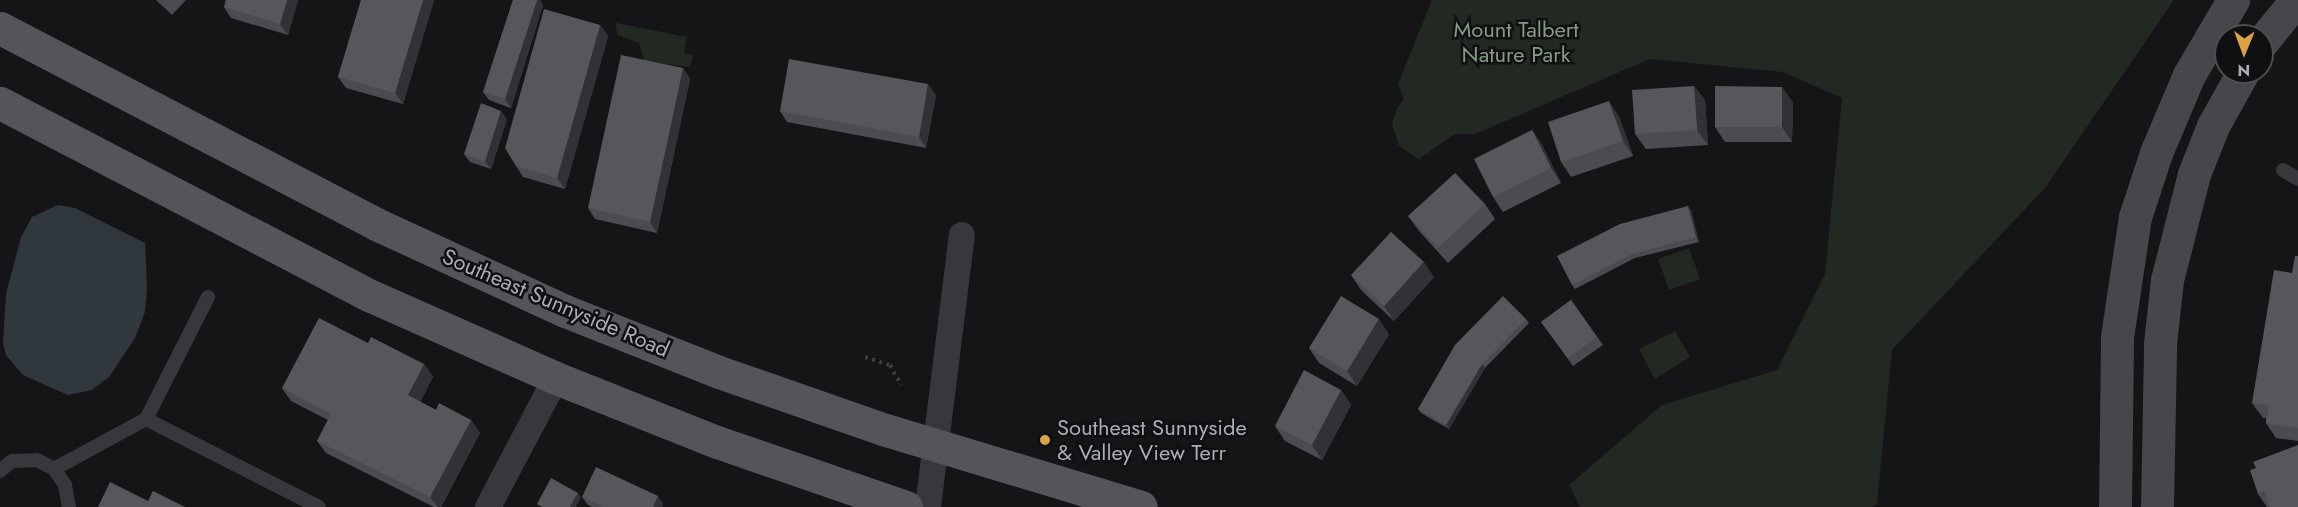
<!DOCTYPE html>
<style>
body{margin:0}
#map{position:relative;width:2298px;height:507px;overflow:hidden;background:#151517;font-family:Jost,sans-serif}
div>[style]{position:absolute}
.green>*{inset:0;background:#222822}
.water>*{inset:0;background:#30383e}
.path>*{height:4px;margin-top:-2px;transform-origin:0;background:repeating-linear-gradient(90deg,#3d3e42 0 3px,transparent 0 7.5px)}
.service>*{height:14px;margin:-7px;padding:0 7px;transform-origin:7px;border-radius:7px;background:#36383b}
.minor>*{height:26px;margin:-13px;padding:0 13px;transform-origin:13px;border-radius:13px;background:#36383b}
.secondary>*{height:33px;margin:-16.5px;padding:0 16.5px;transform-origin:16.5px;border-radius:16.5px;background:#45474b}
.primary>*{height:33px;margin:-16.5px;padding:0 16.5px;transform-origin:16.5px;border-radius:16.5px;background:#53555a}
.wall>*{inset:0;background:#4b4c51}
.shaded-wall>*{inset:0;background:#313235}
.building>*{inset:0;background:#55575b}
.dots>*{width:16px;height:16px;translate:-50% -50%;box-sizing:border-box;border:3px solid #101012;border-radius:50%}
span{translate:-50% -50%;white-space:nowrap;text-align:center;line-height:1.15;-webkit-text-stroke:5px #101012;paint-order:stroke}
.park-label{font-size:22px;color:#829e81}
.street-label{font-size:22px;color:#a8adb5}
.poi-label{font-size:22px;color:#a8adb5}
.left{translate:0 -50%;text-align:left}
.north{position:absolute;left:2214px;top:24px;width:60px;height:60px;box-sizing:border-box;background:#101012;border:2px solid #4d4f53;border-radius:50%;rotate:181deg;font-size:16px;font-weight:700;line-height:24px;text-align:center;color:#a8adb5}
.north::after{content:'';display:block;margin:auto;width:21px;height:27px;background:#dea146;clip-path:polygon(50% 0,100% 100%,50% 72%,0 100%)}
</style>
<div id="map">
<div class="green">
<i style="clip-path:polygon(1432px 0,2174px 0,2045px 188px,1892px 350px,1877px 504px,1872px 507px,1580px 507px,1569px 485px,1662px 405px,1777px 370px,1825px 274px,1842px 98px,1783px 72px,1650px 59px,1475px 134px,1455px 134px,1419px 159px,1399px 146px,1392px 124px,1397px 108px,1404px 99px,1398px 84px)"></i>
<i style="clip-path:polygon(616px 23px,687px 37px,684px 53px,693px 55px,690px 67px,644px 61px,639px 43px,617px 35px)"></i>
<i style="clip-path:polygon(1689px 248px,1700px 279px,1669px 290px,1658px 259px)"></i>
<i style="clip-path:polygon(1675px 331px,1690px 357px,1655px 379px,1639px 349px)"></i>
</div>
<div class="water">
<i style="clip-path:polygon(58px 205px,75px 208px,145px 243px,147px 288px,145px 312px,135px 338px,109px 377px,92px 390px,68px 395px,23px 375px,6px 355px,3px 343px,6px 294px,21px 237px,32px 217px)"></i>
</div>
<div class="path">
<i style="left:865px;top:357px;width:26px;rotate:18deg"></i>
<i style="left:890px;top:365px;width:23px;rotate:61deg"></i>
</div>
<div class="service">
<i style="left:2283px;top:170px;width:17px;rotate:31deg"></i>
<i style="left:208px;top:297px;width:137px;rotate:116.9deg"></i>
<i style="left:146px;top:419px;width:194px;rotate:27deg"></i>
<i style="left:54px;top:469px;width:105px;rotate:-28.5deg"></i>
<i style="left:0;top:471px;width:16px;rotate:-40deg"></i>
<i style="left:12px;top:461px;width:25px;rotate:-2deg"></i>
<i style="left:37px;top:460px;width:19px;rotate:28deg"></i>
<i style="left:54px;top:469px;width:19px;rotate:55deg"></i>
<i style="left:65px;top:485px;width:22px;rotate:80deg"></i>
</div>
<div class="minor">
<i style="left:488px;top:507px;width:146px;rotate:-62.2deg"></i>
<i style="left:928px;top:507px;width:274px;rotate:-82.9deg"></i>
</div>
<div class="secondary">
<i style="left:2262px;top:42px;width:54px;rotate:-51deg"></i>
<i style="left:2115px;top:507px;width:170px;rotate:-89.3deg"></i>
<i style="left:2117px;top:337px;width:121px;rotate:-81.5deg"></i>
<i style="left:2135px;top:217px;width:67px;rotate:-71.8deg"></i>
<i style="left:2156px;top:153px;width:85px;rotate:-67.1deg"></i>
<i style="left:2189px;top:75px;width:87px;rotate:-59.6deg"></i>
<i style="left:2157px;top:507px;width:163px;rotate:-88.9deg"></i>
<i style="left:2160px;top:344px;width:64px;rotate:-83.8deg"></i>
<i style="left:2167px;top:280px;width:109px;rotate:-75.7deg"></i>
<i style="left:2194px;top:174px;width:52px;rotate:-68.4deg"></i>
<i style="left:2213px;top:126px;width:62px;rotate:-60.9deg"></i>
</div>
<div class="primary">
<i style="left:0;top:28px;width:424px;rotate:27.5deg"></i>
<i style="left:376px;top:224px;width:208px;rotate:24.7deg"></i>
<i style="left:565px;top:311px;width:166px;rotate:21.6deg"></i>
<i style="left:719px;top:372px;width:177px;rotate:19.2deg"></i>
<i style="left:886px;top:430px;width:266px;rotate:16.8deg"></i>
<i style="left:0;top:103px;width:418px;rotate:27.5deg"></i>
<i style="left:371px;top:296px;width:202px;rotate:23.9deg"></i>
<i style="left:556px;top:378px;width:173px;rotate:21.7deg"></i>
<i style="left:717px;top:442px;width:200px;rotate:19deg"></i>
</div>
<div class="wall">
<i style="clip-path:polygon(156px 0,186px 0,172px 15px)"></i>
<i style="clip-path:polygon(226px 0,298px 0,288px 35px,231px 18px,224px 7px)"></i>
<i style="clip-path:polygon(361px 0,434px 0,403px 104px,346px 88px,338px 77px)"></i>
<i style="clip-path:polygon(513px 0,540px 0,543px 5px,511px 108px,489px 100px,483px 92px)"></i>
<i style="clip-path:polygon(600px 25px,608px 36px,565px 189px,523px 177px,516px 166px)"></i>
<i style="clip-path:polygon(683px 68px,690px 79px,657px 233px,595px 219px,588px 208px)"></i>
<i style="clip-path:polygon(1694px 86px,1705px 100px,1708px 145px,1646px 149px,1635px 134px)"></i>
<i style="clip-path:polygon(936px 95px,926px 148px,787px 122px,780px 111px)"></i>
<i style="clip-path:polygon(1793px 102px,1792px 142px,1725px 142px,1715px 127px)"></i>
<i style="clip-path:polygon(1619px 116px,1633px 156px,1571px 177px,1561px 162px)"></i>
<i style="clip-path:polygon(507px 119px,491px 169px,470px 162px,464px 154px)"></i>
<i style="clip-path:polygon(1532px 130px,1542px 145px,1561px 183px,1503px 212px,1493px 197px)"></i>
<i style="clip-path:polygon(1485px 204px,1495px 219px,1448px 263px,1419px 231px,1408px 216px)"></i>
<i style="clip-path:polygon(1691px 210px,1699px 242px,1635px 258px,1575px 289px,1572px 285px)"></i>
<i style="clip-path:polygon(2298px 256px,2298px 441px,2276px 438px,2266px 423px,2266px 418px,2263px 418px,2252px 403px,2292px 273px)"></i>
<i style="clip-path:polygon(1351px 275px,1434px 277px,1394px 321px,1361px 290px)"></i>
<i style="clip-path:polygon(1571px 300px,1603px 345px,1573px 366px,1541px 322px)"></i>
<i style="clip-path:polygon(1526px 319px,1529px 323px,1485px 368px,1449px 429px,1421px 413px,1418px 409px)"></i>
<i style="clip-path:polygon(1389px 334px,1357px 386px,1319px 363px,1309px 348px)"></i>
<i style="clip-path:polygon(368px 343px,424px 364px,433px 377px,420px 402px,436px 410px,471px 420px,480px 433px,441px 507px,434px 507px,326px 453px,317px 441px,328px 420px,291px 401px,282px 388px)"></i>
<i style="clip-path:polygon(1341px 390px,1351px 405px,1322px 460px,1285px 441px,1275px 426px)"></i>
<i style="clip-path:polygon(2256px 468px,2298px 507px,2267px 507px,2258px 494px)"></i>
<i style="clip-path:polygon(582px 497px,663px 504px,662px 507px,592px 507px,588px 505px)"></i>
</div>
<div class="shaded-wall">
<i style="clip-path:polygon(287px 0,298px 0,288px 35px,280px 24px)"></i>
<i style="clip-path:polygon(423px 0,434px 0,403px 104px,395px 93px)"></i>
<i style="clip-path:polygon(537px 0,540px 0,543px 5px,511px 108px,505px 99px)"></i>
<i style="clip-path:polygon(600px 25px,608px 36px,565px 189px,557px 178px)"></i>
<i style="clip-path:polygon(683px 68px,690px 79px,657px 233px,650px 222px)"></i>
<i style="clip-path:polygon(928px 84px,936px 95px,926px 148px,919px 137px)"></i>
<i style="clip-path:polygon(1694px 86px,1705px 100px,1708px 145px,1697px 130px)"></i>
<i style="clip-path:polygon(1782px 87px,1793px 102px,1792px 142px,1782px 127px)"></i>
<i style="clip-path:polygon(1609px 101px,1619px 116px,1633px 156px,1623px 141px)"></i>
<i style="clip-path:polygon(501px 111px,507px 119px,491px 169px,485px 161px)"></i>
<i style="clip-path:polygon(1532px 130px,1542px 145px,1561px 183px,1551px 168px)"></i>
<i style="clip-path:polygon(1688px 206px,1691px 210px,1699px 242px,1696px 237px)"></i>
<i style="clip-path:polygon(1424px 262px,1434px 277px,1394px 321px,1384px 306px)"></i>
<i style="clip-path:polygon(1379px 319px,1389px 334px,1357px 386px,1347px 371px)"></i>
<i style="clip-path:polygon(424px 364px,433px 377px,417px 408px,408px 395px)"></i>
<i style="clip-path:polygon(1482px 364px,1485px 368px,1449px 429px,1446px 425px)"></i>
<i style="clip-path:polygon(1341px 390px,1351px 405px,1322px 460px,1312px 445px)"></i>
<i style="clip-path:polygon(471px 420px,480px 433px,441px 507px,438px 507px,430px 497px)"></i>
<i style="clip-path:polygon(578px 493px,581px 497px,576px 507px,570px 507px)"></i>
<i style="clip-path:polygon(658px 496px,663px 504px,662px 507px,653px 507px)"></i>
</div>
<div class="building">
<i style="clip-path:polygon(226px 0,287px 0,280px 24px,224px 7px)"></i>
<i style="clip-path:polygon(361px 0,423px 0,395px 93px,338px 77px)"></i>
<i style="clip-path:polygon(513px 0,537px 0,505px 99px,483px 92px)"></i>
<i style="clip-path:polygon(544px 9px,600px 25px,557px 178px,516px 166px,505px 148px)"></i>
<i style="clip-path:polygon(621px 55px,683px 68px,650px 222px,588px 208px)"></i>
<i style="clip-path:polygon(789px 59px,928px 84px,919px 137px,780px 111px)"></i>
<i style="clip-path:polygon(1694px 86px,1697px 130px,1635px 134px,1632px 90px)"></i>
<i style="clip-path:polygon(1715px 86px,1782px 87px,1782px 127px,1715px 127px)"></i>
<i style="clip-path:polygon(1609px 101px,1623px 141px,1561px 162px,1548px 122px)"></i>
<i style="clip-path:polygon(481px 103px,501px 111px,485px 161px,464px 154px)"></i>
<i style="clip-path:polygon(1532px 130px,1551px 168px,1493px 197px,1474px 159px)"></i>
<i style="clip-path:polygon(1455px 173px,1485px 204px,1438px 248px,1408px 216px)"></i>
<i style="clip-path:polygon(1688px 206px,1696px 237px,1632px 254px,1572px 285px,1557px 256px,1620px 224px)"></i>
<i style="clip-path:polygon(1391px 232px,1424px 262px,1384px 306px,1351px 275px)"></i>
<i style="clip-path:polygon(2295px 256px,2298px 256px,2298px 428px,2266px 423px,2269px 405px,2252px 403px,2274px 270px,2292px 273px)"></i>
<i style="clip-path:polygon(1341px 296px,1379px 319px,1347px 371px,1309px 348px)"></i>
<i style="clip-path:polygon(1503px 296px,1526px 319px,1482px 364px,1446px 425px,1418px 409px,1455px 345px)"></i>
<i style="clip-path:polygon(1571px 300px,1597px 337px,1568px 358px,1541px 322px)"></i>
<i style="clip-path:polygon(319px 318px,368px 343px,371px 337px,424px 364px,408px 395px,436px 410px,439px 403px,471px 420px,430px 497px,317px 441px,331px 414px,282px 388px)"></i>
<i style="clip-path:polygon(1304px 370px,1341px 390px,1312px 445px,1275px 426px)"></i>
<i style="clip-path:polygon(2298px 445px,2298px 507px,2270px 507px,2264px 491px,2258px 494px,2250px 470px,2256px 468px,2253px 462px)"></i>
<i style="clip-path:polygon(596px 467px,658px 496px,653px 507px,604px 507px,582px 497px)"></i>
<i style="clip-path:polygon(551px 478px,578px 493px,570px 507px,542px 507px,537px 504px)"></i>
<i style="clip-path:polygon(110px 482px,148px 501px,153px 491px,185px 507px,98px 507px)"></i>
</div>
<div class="dots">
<i style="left:1045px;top:440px;background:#dea146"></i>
</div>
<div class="park-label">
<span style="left:1516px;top:42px">Mount Talbert<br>Nature Park</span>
</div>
<div class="street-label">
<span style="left:556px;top:303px;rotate:23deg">Southeast Sunnyside Road</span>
</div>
<div class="poi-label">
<span class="left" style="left:1057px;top:440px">Southeast Sunnyside<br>&amp; Valley View Terr</span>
</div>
<div class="north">N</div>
</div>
